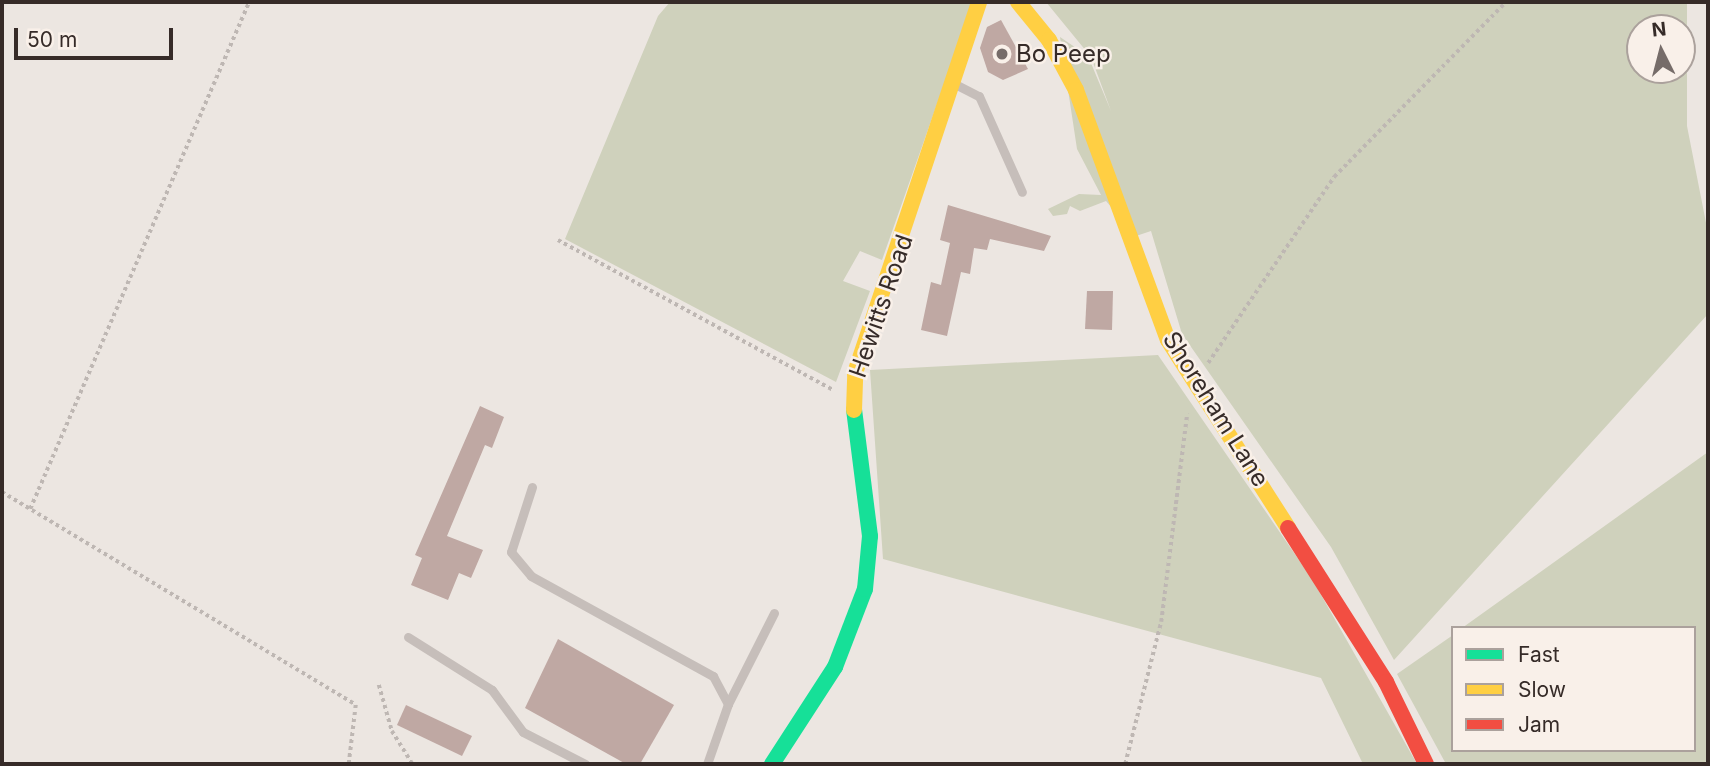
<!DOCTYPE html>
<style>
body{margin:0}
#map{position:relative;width:1710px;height:766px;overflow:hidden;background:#ece6e1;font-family:Inter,sans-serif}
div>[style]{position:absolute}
.green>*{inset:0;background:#cfd1bc}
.building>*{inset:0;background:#bfa8a3}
.path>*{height:3.5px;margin-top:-1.75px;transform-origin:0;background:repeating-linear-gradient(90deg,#beb7b3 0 3.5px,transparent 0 7px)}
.lane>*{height:9px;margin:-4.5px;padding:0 4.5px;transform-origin:4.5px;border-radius:4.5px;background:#c6beba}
.fast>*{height:16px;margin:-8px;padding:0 8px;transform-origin:8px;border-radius:8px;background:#16e098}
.slow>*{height:16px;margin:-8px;padding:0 8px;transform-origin:8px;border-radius:8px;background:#ffcf43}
.jam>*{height:16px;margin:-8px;padding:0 8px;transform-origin:8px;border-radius:8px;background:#f24e42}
.dots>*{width:19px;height:19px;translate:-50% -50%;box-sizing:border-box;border:4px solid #f9f0e9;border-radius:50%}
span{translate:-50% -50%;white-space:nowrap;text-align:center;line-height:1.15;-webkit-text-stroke:5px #f9f0e9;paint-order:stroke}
.poi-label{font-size:24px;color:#362b28}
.left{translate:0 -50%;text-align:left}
.street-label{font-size:24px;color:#362b28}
.frame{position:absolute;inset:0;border:4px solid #362b28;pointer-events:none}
.legend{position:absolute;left:1451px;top:626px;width:245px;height:126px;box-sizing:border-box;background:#f9f0e9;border:2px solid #aba19c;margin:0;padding:9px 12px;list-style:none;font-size:21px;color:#362b28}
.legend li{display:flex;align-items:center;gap:14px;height:35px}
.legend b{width:35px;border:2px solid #aba19c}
.north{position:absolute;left:1626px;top:14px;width:70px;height:70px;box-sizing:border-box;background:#f9f0e9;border:2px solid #aba19c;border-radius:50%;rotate:354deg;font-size:19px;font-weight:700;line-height:28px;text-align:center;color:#362b28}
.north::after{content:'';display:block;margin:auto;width:24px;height:32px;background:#766c69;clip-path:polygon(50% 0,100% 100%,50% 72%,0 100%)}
.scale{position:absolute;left:14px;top:28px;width:159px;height:32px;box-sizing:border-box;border:4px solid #362b28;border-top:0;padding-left:9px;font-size:21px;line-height:24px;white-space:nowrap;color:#362b28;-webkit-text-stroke:5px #f9f0e9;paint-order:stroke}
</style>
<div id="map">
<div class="green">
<i style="clip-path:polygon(670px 2px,973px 2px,882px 260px,860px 251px,843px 281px,870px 291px,836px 382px,565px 239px,658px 16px)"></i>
<i style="clip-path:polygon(evenodd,1046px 2px,1687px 2px,1687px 126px,1708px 233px,1708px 314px,1394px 660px,1331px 547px,1182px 334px,1151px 231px,1136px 236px,1106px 201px,1080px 211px,1070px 206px,1067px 214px,1053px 216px,1048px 209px,1079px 194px,1101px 195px,1077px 149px,1060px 37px,1088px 56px,1111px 111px,1091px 57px,1046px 2px,1640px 28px,1682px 28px,1682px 70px,1640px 70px,1640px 28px)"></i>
<i style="clip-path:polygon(1158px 355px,1312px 579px,1417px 764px,1363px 764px,1321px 678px,883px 559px,870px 370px)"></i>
<i style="clip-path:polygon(1708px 452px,1708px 764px,1446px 764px,1397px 674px,1453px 635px,1453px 750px,1694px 750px,1694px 628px,1462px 628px)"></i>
</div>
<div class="building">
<i style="clip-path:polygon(1001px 20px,1028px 69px,1003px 80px,988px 72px,980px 48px,987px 27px)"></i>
<i style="clip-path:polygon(948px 205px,1051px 236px,1044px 251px,990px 239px,987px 250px,974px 248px,970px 274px,961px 272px,947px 336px,921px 330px,931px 282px,941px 285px,950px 243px,940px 240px)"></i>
<i style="clip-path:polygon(1087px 291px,1113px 291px,1112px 330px,1085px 329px)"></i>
<i style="clip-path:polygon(480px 406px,504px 417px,492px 448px,485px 445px,447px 536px,483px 550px,471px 578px,459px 573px,448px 600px,411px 585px,422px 558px,415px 555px)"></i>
<i style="clip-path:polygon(558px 639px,674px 705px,640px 764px,626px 764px,525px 708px)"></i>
<i style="clip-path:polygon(406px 705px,472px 736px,462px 756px,397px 725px)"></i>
</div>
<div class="path">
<i style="left:558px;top:240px;width:313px;rotate:28.6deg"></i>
<i style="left:1208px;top:363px;width:225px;rotate:-55.9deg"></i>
<i style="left:1334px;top:177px;width:245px;rotate:-45.5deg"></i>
<i style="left:2px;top:492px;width:413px;rotate:31deg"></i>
<i style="left:356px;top:705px;width:59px;rotate:96.8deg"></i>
<i style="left:30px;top:509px;width:552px;rotate:-66.64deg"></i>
<i style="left:379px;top:685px;width:48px;rotate:74.2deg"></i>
<i style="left:392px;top:731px;width:39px;rotate:58deg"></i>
<i style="left:1125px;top:764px;width:146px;rotate:-75.8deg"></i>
<i style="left:1161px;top:622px;width:210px;rotate:-82.9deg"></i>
<i style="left:1605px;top:764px;width:42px"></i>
</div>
<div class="lane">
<i style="left:953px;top:83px;width:29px;rotate:27deg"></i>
<i style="left:979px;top:96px;width:105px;rotate:65.9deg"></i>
<i style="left:532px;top:487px;width:68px;rotate:107.9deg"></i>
<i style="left:511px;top:552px;width:31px;rotate:50deg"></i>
<i style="left:531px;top:576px;width:208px;rotate:28.8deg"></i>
<i style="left:713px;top:676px;width:32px;rotate:62deg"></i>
<i style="left:728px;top:704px;width:64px;rotate:109.3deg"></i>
<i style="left:408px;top:637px;width:99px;rotate:32.2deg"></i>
<i style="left:492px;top:690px;width:52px;rotate:53.6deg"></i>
<i style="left:523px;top:732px;width:70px;rotate:27.3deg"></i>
<i style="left:728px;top:704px;width:102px;rotate:-63.2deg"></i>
</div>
<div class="fast">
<i style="left:772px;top:764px;width:116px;rotate:-57deg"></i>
<i style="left:835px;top:667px;width:84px;rotate:-69deg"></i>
<i style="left:865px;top:589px;width:53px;rotate:-84.6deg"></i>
<i style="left:870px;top:536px;width:127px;rotate:-97.2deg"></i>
</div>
<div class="slow">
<i style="left:1018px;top:2px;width:49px;rotate:50.8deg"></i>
<i style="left:1049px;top:40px;width:57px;rotate:61.6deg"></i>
<i style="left:1076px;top:90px;width:266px;rotate:69.8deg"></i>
<i style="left:1168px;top:340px;width:223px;rotate:57.4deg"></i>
<i style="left:854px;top:410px;width:37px;rotate:-88deg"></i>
<i style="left:855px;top:373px;width:391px;rotate:-71.5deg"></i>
</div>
<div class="jam">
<i style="left:1288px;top:528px;width:183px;rotate:57.5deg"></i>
<i style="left:1386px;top:682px;width:91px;rotate:64deg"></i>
</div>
<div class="dots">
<i style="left:1002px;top:54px;background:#766c69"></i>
</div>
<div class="poi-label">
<span class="left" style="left:1016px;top:54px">Bo Peep</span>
</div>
<div class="street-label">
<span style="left:881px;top:306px;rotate:-71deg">Hewitts Road</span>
<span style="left:1216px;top:409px;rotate:58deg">Shoreham Lane</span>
</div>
<div class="frame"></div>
<ul class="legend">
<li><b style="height:9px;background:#16e098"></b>Fast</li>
<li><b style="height:9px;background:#ffcf43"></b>Slow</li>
<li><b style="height:9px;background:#f24e42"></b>Jam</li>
</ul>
<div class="north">N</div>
<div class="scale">50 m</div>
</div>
